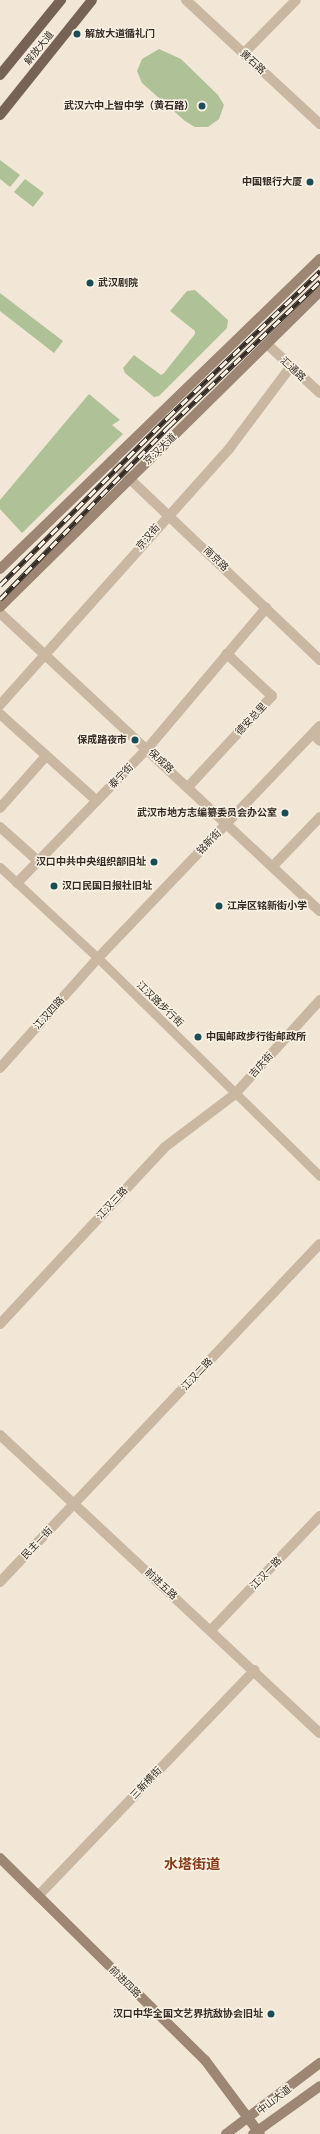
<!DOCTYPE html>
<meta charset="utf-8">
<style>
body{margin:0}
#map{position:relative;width:320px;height:2134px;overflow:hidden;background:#f2e7d6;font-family:"Roboto Condensed","Noto Sans SC",sans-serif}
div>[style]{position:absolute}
.green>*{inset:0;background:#afc196}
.pedestrian>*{height:9px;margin:-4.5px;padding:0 4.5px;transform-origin:4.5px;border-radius:4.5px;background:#cab7a2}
.minor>*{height:10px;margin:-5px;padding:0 5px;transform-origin:5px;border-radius:5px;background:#cab7a2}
.tertiary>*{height:10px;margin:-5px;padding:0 5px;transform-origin:5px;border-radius:5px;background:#cab7a2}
.secondary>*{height:10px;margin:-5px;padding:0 5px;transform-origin:5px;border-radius:5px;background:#9d8674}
.primary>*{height:10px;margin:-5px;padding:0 5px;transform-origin:5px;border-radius:5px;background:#776355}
.rail>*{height:4.5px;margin-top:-2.25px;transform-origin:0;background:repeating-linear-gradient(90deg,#f9f1e3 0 9px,#342b25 0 18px);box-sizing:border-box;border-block:1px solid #342b25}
.dots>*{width:11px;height:11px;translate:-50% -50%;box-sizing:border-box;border:2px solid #f9f1e3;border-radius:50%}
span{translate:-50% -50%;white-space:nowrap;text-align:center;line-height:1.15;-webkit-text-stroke:3px #f9f1e3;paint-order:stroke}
.poi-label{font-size:10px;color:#342b25;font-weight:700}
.left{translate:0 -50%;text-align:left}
.right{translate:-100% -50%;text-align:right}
.street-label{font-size:10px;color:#342b25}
.district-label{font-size:14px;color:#863c1b;font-weight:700}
</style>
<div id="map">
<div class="green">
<i style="clip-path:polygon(159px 49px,181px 59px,218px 95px,224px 105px,219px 119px,208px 127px,195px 127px,185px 121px,142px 83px,137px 71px,142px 59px)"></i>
<i style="clip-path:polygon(0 160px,20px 175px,10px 187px,0 179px)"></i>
<i style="clip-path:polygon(25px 179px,44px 193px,33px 207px,14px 192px)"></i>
<i style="clip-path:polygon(195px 290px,228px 320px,227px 328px,159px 396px,154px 397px,125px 373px,123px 368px,134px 355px,161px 375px,164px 373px,195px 334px,195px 331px,170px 311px,187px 291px)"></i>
<i style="clip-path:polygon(0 293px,63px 341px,54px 353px,0 311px)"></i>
<i style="clip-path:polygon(89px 394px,120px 420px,112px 425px,123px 434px,22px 533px,0 509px,0 500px)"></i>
</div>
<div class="pedestrian">
<i style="left:0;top:867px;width:134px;rotate:42.9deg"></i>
<i style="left:98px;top:958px;width:311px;rotate:44.5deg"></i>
</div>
<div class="minor">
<i style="left:244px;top:53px;width:74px;rotate:-45.5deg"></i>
<i style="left:267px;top:344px;width:72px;rotate:42.8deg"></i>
<i style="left:0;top:705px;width:343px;rotate:-48.2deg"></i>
<i style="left:229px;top:449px;width:104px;rotate:-53.2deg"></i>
<i style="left:0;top:714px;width:130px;rotate:41.9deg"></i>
<i style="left:313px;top:734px;width:10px;rotate:45deg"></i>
<i style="left:188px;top:787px;width:124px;rotate:-47.3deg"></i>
<i style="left:272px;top:696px;width:62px;rotate:-137deg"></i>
<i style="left:0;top:808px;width:69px;rotate:-48.5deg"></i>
<i style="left:0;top:827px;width:51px;rotate:41.8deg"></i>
<i style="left:273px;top:866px;width:68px;rotate:-46.2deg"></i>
<i style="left:17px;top:883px;width:187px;rotate:-45.9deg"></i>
<i style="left:147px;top:749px;width:185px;rotate:-49.8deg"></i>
<i style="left:235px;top:1094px;width:127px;rotate:-47.9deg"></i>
</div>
<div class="tertiary">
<i style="left:186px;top:0;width:183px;rotate:42.8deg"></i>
<i style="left:111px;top:461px;width:289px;rotate:43.6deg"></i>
<i style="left:0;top:613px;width:437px;rotate:43deg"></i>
<i style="left:0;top:1068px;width:147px;rotate:-48.3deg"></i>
<i style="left:98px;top:958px;width:321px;rotate:-46.3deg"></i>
<i style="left:0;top:1324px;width:242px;rotate:-47deg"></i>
<i style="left:165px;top:1147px;width:88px;rotate:-37.1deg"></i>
<i style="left:0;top:1435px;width:437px;rotate:43deg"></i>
<i style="left:0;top:1582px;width:465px;rotate:-46.6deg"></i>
<i style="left:211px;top:1630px;width:158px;rotate:-46.3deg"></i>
<i style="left:38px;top:1896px;width:313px;rotate:-46.2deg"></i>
</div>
<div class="secondary">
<i style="left:0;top:569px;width:446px;rotate:-44.1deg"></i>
<i style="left:0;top:607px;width:450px;rotate:-44.6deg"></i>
<i style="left:0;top:1858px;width:288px;rotate:44.6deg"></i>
<i style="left:205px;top:2060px;width:92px;rotate:53.4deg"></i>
<i style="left:226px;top:2134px;width:118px;rotate:-37.1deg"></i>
<i style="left:253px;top:2134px;width:82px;rotate:-35.6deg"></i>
</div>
<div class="primary">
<i style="left:0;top:75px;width:97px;rotate:-50.9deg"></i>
<i style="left:0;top:115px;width:147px;rotate:-51.3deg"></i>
</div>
<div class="rail">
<i style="left:0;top:585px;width:238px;rotate:-45deg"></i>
<i style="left:168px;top:417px;width:211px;rotate:-43.8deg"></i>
<i style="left:0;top:599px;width:242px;rotate:-45.7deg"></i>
<i style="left:169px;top:426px;width:209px;rotate:-43.8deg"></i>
</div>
<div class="dots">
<i style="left:77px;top:34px;background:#194e57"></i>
<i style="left:202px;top:106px;background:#194e57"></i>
<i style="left:310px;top:182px;background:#194e57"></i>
<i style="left:90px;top:283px;background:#194e57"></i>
<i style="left:135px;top:740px;background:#194e57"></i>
<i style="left:285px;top:813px;background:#194e57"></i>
<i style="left:154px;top:862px;background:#194e57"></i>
<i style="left:54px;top:886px;background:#194e57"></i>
<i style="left:219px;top:906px;background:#194e57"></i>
<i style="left:198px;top:1037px;background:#194e57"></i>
<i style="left:271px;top:2014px;background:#194e57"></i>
</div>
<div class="poi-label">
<span class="left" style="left:85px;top:34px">解放大道循礼门</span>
<span class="right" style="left:194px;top:106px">武汉六中上智中学（黄石路）</span>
<span class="right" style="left:302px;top:182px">中国银行大厦</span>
<span class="left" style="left:98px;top:283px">武汉剧院</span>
<span class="right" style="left:127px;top:740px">保成路夜市</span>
<span class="right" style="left:277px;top:813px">武汉市地方志编纂委员会办公室</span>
<span class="right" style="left:146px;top:862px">汉口中共中央组织部旧址</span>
<span class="left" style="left:62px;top:886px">汉口民国日报社旧址</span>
<span class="left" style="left:227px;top:906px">江岸区铭新街小学</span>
<span class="left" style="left:206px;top:1037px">中国邮政步行街邮政所</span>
<span class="right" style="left:263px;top:2014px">汉口中华全国文艺界抗敌协会旧址</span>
</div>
<div class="street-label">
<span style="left:39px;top:48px;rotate:-51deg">解放大道</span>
<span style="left:253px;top:62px;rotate:43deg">黄石路</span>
<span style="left:293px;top:369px;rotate:43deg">汇通路</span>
<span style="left:160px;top:449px;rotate:-43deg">京汉大道</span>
<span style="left:148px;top:537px;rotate:-49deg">京汉街</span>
<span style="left:216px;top:559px;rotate:44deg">南京路</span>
<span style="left:251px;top:719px;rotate:-47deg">德安总里</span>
<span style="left:161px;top:761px;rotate:43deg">保成路</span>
<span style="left:121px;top:776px;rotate:-46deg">泰宁街</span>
<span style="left:209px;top:842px;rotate:-46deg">铭新街</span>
<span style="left:160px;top:1004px;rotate:44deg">江汉路步行街</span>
<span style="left:49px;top:1013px;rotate:-48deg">江汉四路</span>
<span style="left:261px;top:1065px;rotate:-48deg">吉庆街</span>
<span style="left:112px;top:1203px;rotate:-47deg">江汉三路</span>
<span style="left:197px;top:1374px;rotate:-47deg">江汉二路</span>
<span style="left:37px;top:1543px;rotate:-47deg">民主一街</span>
<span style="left:266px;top:1573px;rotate:-46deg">江汉一路</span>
<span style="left:161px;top:1584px;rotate:43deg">前进五路</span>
<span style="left:146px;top:1783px;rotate:-46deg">三新横街</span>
<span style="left:125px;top:1982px;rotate:45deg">前进四路</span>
<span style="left:274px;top:2100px;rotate:-38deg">中山大道</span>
</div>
<div class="district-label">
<span style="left:192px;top:1864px">水塔街道</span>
</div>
</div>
